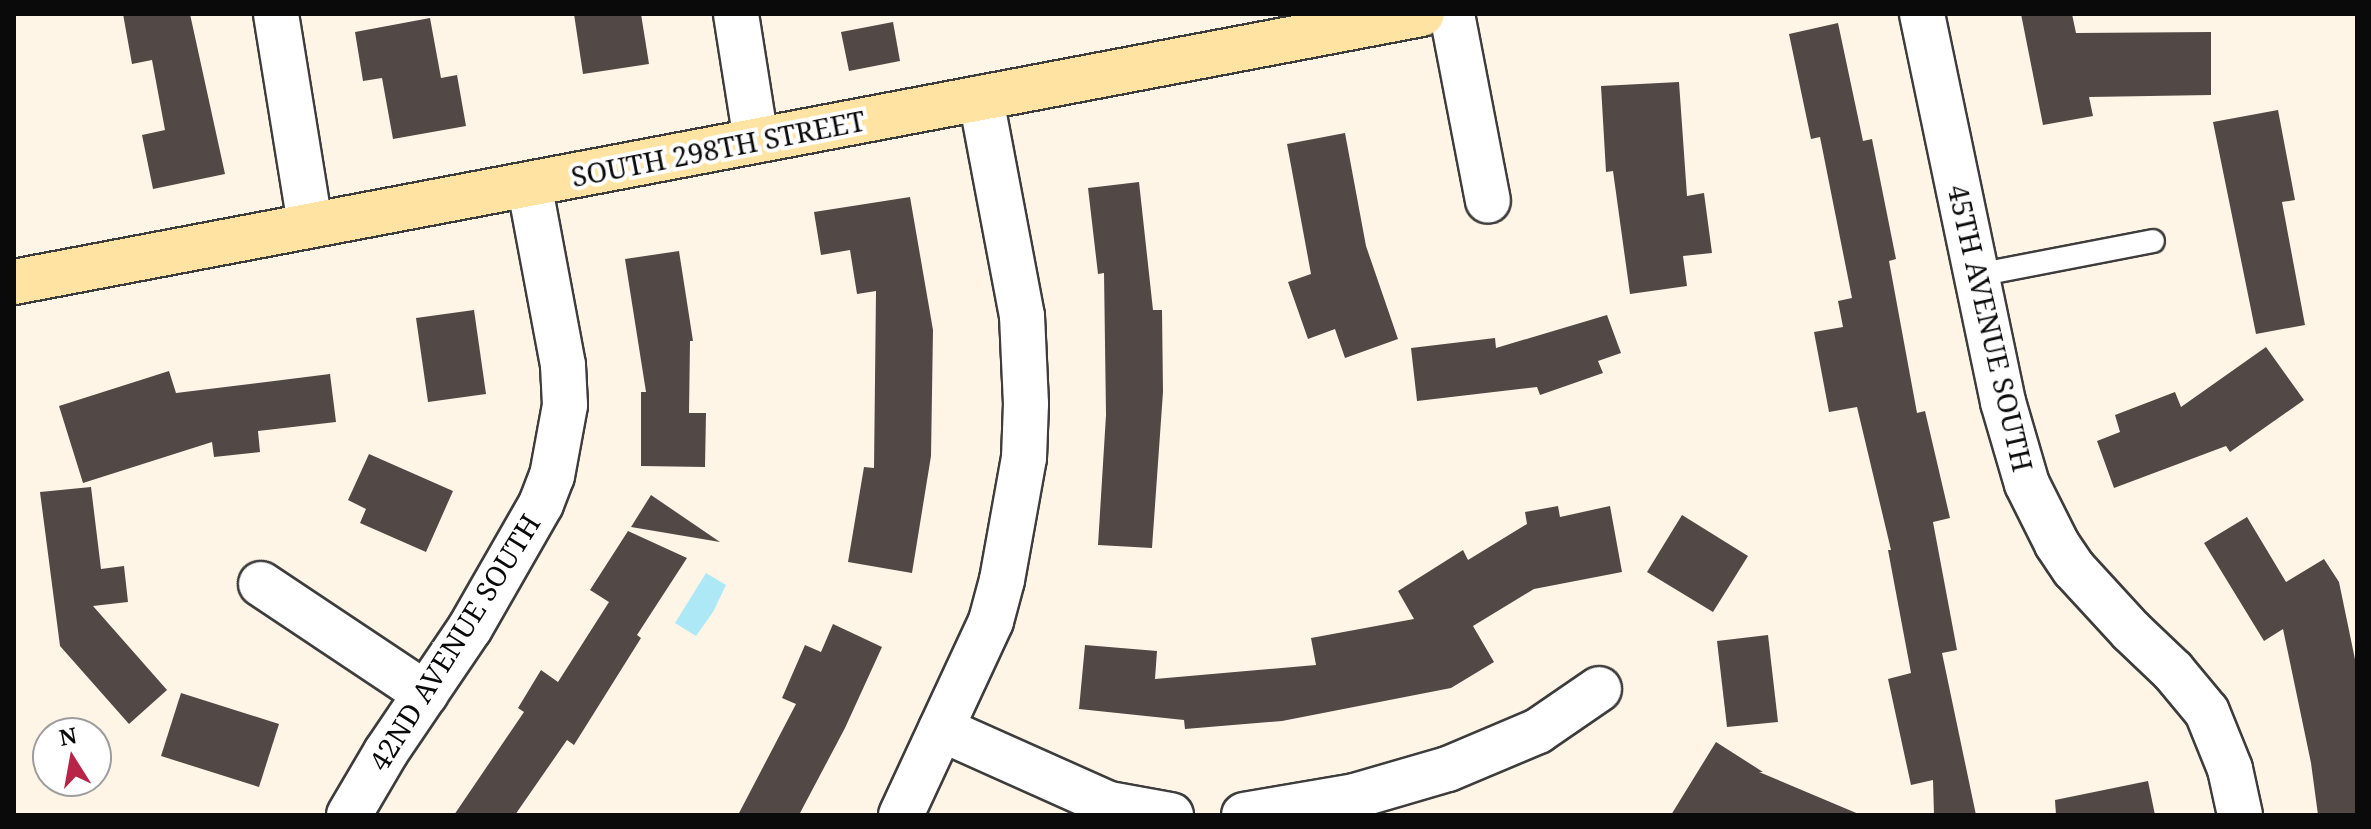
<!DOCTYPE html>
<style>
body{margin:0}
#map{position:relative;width:2371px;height:829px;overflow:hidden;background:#fff5e6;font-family:"Noto Serif",serif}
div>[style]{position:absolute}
.water>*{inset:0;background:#ace8f5}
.building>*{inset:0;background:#524946}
.roads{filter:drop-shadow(2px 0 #3d3d3d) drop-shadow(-2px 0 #3d3d3d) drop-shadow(0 2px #3d3d3d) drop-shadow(0 -2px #3d3d3d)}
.lane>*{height:22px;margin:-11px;padding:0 11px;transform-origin:11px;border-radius:11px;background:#fff}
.street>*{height:44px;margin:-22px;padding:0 22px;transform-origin:22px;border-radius:22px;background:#fff}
.secondary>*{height:44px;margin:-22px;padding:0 22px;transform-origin:22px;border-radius:22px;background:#ffe3a2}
span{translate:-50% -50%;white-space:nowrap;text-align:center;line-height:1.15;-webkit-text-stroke:8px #fff;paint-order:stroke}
.street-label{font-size:28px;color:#0a0a0a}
.frame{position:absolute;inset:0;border:16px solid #0a0a0a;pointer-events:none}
.north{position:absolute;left:32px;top:717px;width:80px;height:80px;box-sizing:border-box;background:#fff;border:2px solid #9d9d9d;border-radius:50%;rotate:349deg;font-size:22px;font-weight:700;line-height:32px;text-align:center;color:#0a0a0a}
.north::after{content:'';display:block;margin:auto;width:28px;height:36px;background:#b72447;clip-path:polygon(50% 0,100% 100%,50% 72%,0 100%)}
</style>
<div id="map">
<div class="water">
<i style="clip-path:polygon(706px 573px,726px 585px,713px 612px,696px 636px,675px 623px)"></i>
</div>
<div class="building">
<i style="clip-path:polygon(123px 14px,190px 14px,225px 174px,153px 189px,142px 135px,165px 130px,152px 60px,132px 64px)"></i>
<i style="clip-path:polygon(574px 14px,641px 14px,649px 64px,583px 74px)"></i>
<i style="clip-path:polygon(2021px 14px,2072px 14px,2076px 33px,2211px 32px,2211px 95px,2089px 97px,2093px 116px,2043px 125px)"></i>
<i style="clip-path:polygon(430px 18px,441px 78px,457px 75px,466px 126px,393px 139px,382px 78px,363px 81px,355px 32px)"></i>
<i style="clip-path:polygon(893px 22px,900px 61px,849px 71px,841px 32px)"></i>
<i style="clip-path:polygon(1838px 23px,1863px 141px,1872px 139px,1896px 259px,1889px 261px,1917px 413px,1925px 411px,1950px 518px,1933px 522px,1957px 650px,1942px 653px,1976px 815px,1934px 815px,1933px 780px,1911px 785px,1888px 679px,1911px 673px,1888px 550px,1891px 550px,1857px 407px,1829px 412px,1814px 332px,1843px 327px,1838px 301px,1852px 298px,1820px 137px,1811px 139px,1789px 34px)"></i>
<i style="clip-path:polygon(1679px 82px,1687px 196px,1704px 193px,1712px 253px,1683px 256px,1687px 286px,1630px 294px,1613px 171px,1606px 172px,1601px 86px)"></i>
<i style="clip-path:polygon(2278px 110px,2295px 200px,2282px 202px,2305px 325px,2256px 334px,2213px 122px)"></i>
<i style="clip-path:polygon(1345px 133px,1366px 246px,1398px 339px,1345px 358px,1335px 329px,1308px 339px,1288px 282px,1311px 274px,1287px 144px)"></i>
<i style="clip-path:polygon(1139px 182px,1153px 310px,1162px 310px,1163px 392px,1152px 548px,1098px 545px,1106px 415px,1104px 273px,1098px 274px,1088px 188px)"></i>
<i style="clip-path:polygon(910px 197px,933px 330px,931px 456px,912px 573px,848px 562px,864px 467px,874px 468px,876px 291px,857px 294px,850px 250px,821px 255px,814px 212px)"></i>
<i style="clip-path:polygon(679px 251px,693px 341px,690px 341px,689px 413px,706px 413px,705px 467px,641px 466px,641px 392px,646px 392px,625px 259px)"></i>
<i style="clip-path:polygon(474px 310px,486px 394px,428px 402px,416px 318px)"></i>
<i style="clip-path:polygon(1607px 315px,1621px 353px,1598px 361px,1603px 373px,1540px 395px,1537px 387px,1417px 401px,1411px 348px,1495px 338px,1496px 348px)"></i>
<i style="clip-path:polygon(2266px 347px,2304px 400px,2230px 452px,2226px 446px,2114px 488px,2097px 441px,2120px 432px,2115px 415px,2175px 392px,2181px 407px)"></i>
<i style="clip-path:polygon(169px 371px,176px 393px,330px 374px,336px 422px,258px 431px,260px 452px,214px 457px,212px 442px,83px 483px,59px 406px)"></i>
<i style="clip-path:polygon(369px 454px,453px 491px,426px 552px,360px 523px,366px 509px,348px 500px)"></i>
<i style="clip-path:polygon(91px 487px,101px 569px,124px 566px,128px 602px,93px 606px,167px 690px,129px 724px,60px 646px,40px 492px)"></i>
<i style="clip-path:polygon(651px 495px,720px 542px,631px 527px)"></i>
<i style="clip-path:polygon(1558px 506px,1560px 517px,1610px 506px,1622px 572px,1534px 589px,1473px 626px,1494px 662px,1451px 688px,1282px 721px,1185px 729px,1184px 720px,1079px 709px,1085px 645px,1157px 651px,1155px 679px,1316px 665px,1311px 638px,1414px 619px,1398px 591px,1463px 550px,1468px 560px,1527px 524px,1525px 512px)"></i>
<i style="clip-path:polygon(1682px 515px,1748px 556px,1713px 612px,1647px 572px)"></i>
<i style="clip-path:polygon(2247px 517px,2286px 582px,2324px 559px,2339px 582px,2357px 669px,2357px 815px,2318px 815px,2311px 763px,2283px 629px,2264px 641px,2204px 543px)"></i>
<i style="clip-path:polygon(628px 531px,687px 558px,637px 635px,641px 638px,574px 745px,567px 740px,515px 815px,454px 815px,524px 712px,518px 708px,541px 670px,558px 682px,609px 602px,590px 590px)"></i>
<i style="clip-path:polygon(833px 624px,882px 647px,845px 728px,799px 815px,738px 815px,796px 704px,782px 698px,805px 645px,821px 652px)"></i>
<i style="clip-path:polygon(1768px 635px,1778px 722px,1727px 727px,1717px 641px)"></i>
<i style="clip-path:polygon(181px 693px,279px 724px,259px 787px,161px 756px)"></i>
<i style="clip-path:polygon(1716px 742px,1763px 772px,1759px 772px,1861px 815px,1671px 815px)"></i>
<i style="clip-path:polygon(2148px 781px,2155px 815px,2056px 815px,2055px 800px)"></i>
</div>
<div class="roads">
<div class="lane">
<i style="left:1977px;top:275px;width:179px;rotate:-10.9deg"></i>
</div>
<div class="street">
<i style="left:276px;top:14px;width:214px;rotate:80.8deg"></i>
<i style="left:736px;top:14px;width:128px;rotate:81deg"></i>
<i style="left:1452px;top:14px;width:190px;rotate:79.1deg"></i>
<i style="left:1922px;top:14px;width:396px;rotate:78.2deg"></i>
<i style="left:2003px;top:402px;width:85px;rotate:73.7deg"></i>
<i style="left:2027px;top:484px;width:67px;rotate:63.4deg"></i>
<i style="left:2057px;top:544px;width:30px;rotate:56deg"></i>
<i style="left:2074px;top:569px;width:84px;rotate:47.4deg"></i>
<i style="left:2131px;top:631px;width:58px;rotate:43.6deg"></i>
<i style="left:2173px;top:671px;width:53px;rotate:50.3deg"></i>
<i style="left:2207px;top:712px;width:61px;rotate:68deg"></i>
<i style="left:2230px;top:769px;width:47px;rotate:77.7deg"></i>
<i style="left:261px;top:584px;width:198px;rotate:33.7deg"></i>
<i style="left:941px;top:729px;width:184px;rotate:24.1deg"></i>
<i style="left:1109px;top:804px;width:63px;rotate:10.1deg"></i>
<i style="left:349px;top:815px;width:73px;rotate:-59.6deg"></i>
<i style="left:386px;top:752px;width:150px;rotate:-55.9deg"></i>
<i style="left:470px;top:628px;width:143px;rotate:-60.2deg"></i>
<i style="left:541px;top:504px;width:30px;rotate:-69deg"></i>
<i style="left:552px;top:476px;width:72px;rotate:-79.6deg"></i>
<i style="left:565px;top:405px;width:40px;rotate:-92.9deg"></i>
<i style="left:563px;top:365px;width:184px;rotate:-100.6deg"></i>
<i style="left:901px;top:815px;width:214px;rotate:-65.1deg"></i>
<i style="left:991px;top:621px;width:42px;rotate:-75deg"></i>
<i style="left:1002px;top:580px;width:124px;rotate:-79.8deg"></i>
<i style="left:1024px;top:458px;width:54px;rotate:-87.9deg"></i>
<i style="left:1026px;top:404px;width:88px;rotate:-92.6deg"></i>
<i style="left:1022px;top:316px;width:222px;rotate:-100.7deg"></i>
<i style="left:1244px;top:815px;width:113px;rotate:-9.7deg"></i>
<i style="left:1355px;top:796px;width:97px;rotate:-16.2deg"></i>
<i style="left:1448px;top:769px;width:98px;rotate:-22.9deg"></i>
<i style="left:1538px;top:731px;width:74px;rotate:-34.5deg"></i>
</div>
<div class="secondary">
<i style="left:14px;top:282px;width:1433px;rotate:-10.78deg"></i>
</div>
</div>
<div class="street-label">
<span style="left:718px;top:148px;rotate:-11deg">SOUTH 298TH STREET</span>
<span style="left:1991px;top:328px;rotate:77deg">45TH AVENUE SOUTH</span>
<span style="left:454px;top:642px;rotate:-58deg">42ND AVENUE SOUTH</span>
</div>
<div class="frame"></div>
<div class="north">N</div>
</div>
